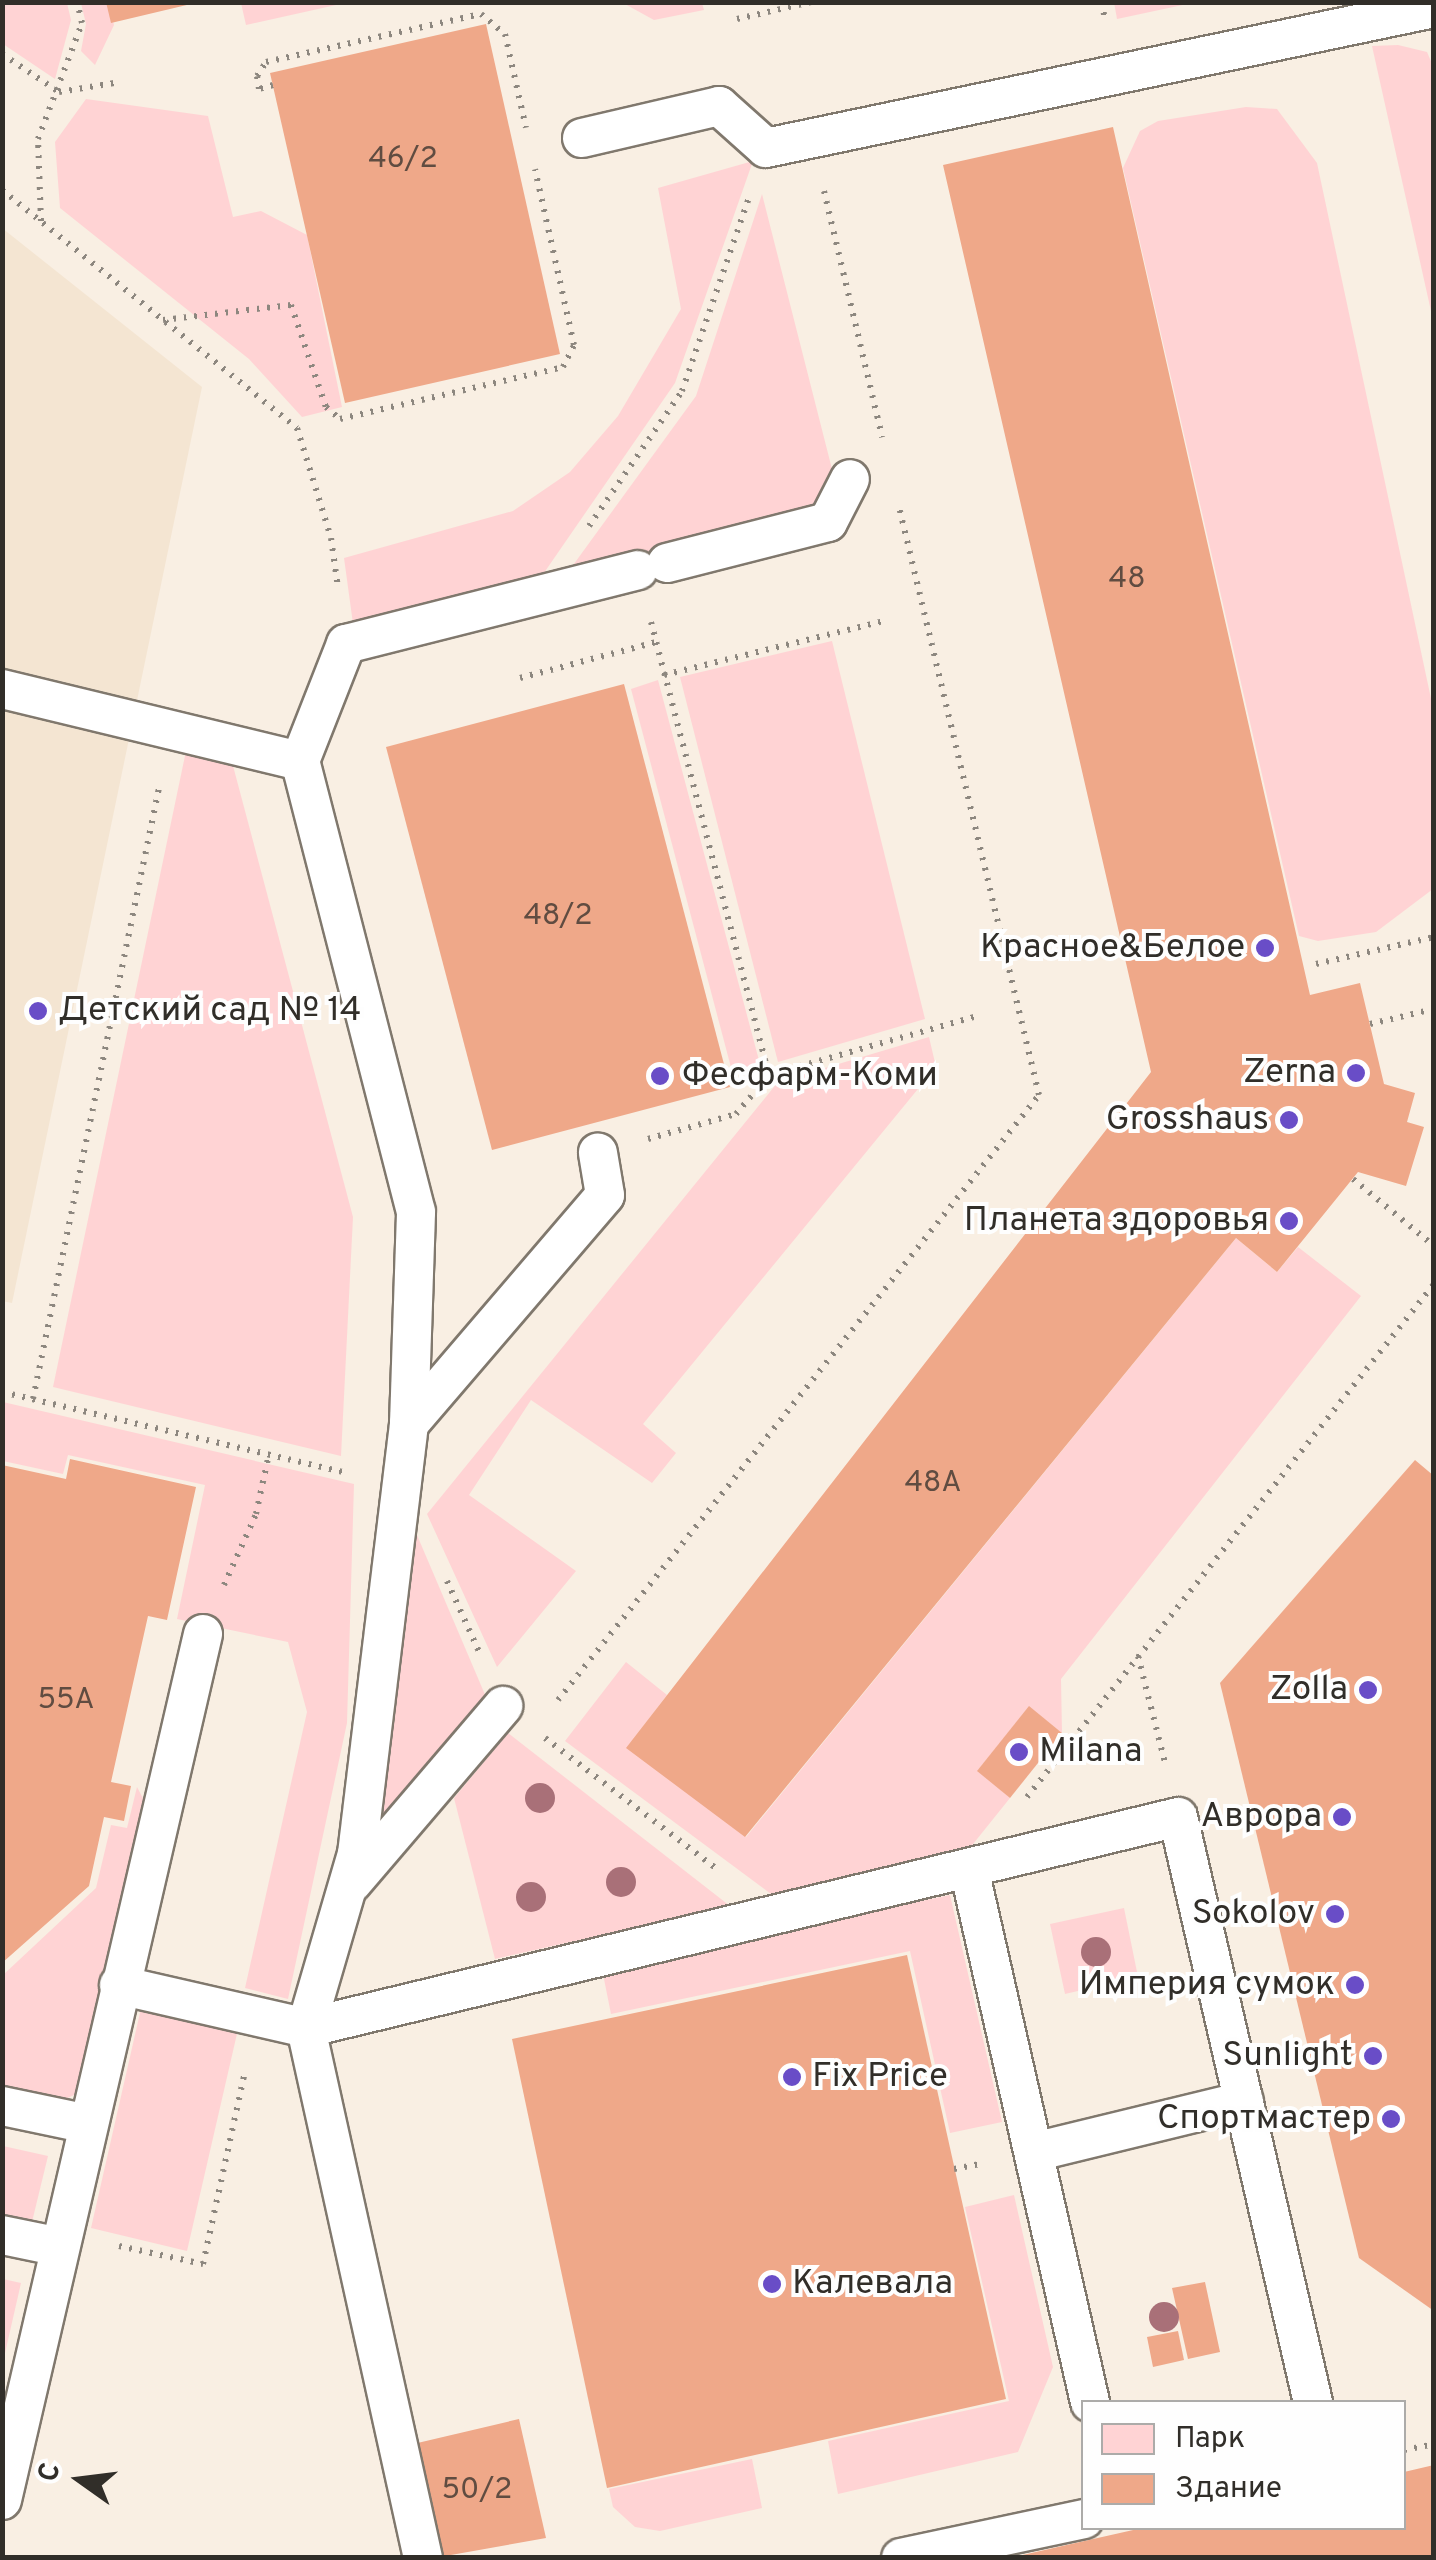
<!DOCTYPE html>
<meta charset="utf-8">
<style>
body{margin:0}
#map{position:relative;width:1436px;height:2560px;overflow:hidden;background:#f9efe3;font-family:Overpass,sans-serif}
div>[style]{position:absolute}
.built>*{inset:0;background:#f4e5d2}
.green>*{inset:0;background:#ffd3d4}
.building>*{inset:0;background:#efa889}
.path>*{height:6px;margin-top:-3px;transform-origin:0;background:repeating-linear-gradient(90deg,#8d877f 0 2.5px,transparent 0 10.5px)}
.roads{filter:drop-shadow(2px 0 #80786d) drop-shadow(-2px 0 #80786d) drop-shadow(0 2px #80786d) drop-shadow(0 -2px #80786d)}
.service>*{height:38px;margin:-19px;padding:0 19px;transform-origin:19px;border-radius:19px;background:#fff}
.trees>*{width:30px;height:30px;margin:-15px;border-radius:50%;background:#a97078}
.dots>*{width:28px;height:28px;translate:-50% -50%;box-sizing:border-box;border:5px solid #fefefe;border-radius:50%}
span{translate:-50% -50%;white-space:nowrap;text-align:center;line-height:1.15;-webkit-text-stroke:8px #fefefe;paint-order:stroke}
.number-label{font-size:30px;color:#604c41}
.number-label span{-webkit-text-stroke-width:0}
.poi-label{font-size:35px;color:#312e29}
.right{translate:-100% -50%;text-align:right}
.left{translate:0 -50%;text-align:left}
.frame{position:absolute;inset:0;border:5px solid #312e29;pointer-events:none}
.legend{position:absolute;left:1081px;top:2400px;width:325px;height:130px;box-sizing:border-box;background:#fefefe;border:2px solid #acaba9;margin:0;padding:12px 18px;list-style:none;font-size:30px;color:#312e29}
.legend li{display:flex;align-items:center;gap:20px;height:50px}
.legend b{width:50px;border:2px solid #acaba9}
.north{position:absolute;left:30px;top:2430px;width:100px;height:100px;-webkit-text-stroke:8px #fefefe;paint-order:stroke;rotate:284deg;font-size:28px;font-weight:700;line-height:40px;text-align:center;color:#312e29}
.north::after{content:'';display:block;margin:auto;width:35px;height:45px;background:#312e29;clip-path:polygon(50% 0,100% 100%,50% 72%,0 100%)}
</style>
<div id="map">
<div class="built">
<i style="clip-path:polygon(2px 228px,202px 387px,12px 1303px,2px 1301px)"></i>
</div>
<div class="green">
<i style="clip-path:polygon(1114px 2px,1192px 2px,1192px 3px,1117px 19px)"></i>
<i style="clip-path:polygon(2px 3px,67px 3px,71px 20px,55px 79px,3px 44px)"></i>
<i style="clip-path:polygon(81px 3px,108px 3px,114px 25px,95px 65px,81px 51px,86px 24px)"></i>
<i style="clip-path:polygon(241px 3px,241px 2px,345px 3px,246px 25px)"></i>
<i style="clip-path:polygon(623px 3px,702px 3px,704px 10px,654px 20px)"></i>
<i style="clip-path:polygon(1398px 45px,1427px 52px,1433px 66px,1433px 320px,1372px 46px)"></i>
<i style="clip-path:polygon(86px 99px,208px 116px,233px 217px,261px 211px,307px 235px,342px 407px,302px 417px,249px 359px,60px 208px,55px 142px)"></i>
<i style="clip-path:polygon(1246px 107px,1277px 109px,1317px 163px,1433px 708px,1433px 889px,1376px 932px,1318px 941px,1299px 936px,1123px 168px,1140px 131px,1158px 121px)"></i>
<i style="clip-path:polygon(753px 161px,675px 383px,537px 583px,354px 631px,344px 558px,513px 511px,570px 472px,618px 416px,681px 309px,658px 188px)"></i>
<i style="clip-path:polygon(762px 194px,833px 473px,813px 513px,563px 579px,696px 396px)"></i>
<i style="clip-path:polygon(832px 641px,925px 1019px,778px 1062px,680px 677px)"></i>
<i style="clip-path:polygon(658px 680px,761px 1068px,733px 1075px,631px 689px)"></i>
<i style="clip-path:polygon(186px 751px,232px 762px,353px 1217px,341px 1456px,53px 1387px)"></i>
<i style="clip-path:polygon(929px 1037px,936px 1067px,643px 1424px,676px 1453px,652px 1483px,531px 1400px,469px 1495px,576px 1571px,497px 1667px,427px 1514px,778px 1082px)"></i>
<i style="clip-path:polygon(1236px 1238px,1277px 1272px,1298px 1247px,1361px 1296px,1061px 1679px,1062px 1733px,1029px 1707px,978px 1770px,1010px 1798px,961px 1859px,779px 1900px,565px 1741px,626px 1662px,667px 1695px,627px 1748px,746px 1837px)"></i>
<i style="clip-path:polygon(3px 1402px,354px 1484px,347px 1723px,288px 1999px,245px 1988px,307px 1712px,288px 1642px,177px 1619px,205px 1485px,68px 1455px,63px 1474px,3px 1461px)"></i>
<i style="clip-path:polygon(414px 1528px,486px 1697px,372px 1842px)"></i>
<i style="clip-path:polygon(508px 1733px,730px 1906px,495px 1959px,454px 1798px)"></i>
<i style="clip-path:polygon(137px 1787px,147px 1806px,76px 2094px,55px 2104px,3px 2093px,3px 1975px,96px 1888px,111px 1825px,127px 1828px)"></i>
<i style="clip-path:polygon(950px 1895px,1002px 2122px,950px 2133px,910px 1951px,611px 2014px,602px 1969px)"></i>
<i style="clip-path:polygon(1124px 1908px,1138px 1977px,1065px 1994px,1050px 1924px)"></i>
<i style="clip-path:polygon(142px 2004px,239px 2025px,187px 2251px,91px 2228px)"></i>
<i style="clip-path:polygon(3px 2146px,48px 2156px,31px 2226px,3px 2220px)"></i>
<i style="clip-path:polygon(1014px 2195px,1053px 2367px,1018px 2452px,838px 2494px,828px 2441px,1009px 2401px,965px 2207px)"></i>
<i style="clip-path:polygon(3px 2279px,21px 2283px,3px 2362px,2px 2279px)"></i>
<i style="clip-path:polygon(752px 2459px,762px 2508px,660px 2531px,635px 2527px,613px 2507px,609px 2489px)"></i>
</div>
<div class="building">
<i style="clip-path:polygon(106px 2px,191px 2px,191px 4px,111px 23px)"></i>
<i style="clip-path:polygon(486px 24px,560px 354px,345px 403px,270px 73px)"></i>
<i style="clip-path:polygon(1113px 127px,1310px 995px,1360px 983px,1384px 1084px,1415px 1093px,1407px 1122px,1424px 1127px,1406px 1186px,1358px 1172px,1277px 1272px,1236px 1238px,745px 1837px,626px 1748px,1151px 1072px,943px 165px)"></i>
<i style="clip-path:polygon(624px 684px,730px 1087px,492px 1150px,386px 747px)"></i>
<i style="clip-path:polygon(70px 1459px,196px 1487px,167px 1620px,148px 1616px,111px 1782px,131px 1786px,124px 1821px,104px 1817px,89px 1886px,2px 1963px,2px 1465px,66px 1479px)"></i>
<i style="clip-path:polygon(1415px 1460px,1434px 1476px,1434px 2311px,1359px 2258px,1220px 1683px)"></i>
<i style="clip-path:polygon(1029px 1706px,1062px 1733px,1010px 1798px,977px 1771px)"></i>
<i style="clip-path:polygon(907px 1955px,1006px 2399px,607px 2488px,512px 2039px)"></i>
<i style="clip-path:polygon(1205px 2282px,1220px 2352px,1188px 2359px,1172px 2288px)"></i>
<i style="clip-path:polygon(1178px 2331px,1184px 2360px,1153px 2367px,1147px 2337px)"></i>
<i style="clip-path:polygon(519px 2419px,546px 2538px,434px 2558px,409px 2445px)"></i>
<i style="clip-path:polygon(1434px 2465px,1434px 2558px,1009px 2558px,1142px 2528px,1404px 2528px,1404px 2472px)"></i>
</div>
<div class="path">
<i style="left:1102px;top:2px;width:19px;rotate:81deg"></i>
<i style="left:737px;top:19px;width:76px;rotate:-12.9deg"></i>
<i style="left:2px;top:54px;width:69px;rotate:33.7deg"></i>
<i style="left:59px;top:92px;width:56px;rotate:-9.3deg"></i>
<i style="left:273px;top:85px;width:15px;rotate:164deg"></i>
<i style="left:259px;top:89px;width:13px;rotate:-99deg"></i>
<i style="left:257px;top:76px;width:17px;rotate:-57deg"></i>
<i style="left:266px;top:62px;width:220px;rotate:-12.6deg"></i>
<i style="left:481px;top:14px;width:31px;rotate:40deg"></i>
<i style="left:505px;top:34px;width:96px;rotate:77.4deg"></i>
<i style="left:2px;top:190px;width:379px;rotate:38.9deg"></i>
<i style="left:297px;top:428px;width:115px;rotate:72.8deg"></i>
<i style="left:331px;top:538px;width:50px;rotate:82deg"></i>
<i style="left:824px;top:191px;width:253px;rotate:76.7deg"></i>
<i style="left:41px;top:221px;width:82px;rotate:-92.1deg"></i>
<i style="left:38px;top:139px;width:124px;rotate:-69.2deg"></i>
<i style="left:82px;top:23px;width:22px;rotate:-103deg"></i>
<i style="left:163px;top:320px;width:129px;rotate:-6.7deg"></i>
<i style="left:291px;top:305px;width:108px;rotate:71.1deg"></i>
<i style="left:326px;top:407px;width:18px;rotate:41deg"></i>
<i style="left:340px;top:419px;width:229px;rotate:-13.1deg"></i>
<i style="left:563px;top:367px;width:25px;rotate:-63deg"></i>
<i style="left:574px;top:345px;width:180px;rotate:-102.5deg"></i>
<i style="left:589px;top:526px;width:164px;rotate:-55.4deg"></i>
<i style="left:682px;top:391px;width:204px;rotate:-70.9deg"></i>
<i style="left:651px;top:622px;width:468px;rotate:75.4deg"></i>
<i style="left:664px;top:675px;width:227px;rotate:-13.8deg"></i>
<i style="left:520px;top:678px;width:141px;rotate:-14.8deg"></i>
<i style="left:1316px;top:964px;width:121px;rotate:-12.9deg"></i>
<i style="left:1370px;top:1024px;width:66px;rotate:-13.2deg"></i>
<i style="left:648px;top:1139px;width:91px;rotate:-15.9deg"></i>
<i style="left:736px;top:1114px;width:51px;rotate:-49.8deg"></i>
<i style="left:769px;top:1075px;width:216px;rotate:-15.8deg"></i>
<i style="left:1353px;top:1179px;width:105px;rotate:39.6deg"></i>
<i style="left:2px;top:1392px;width:354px;rotate:13.2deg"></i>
<i style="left:33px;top:1399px;width:629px;rotate:-78.35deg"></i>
<i style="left:447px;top:1581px;width:82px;rotate:65.6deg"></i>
<i style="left:224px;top:1585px;width:78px;rotate:-65.7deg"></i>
<i style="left:256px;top:1514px;width:61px;rotate:-77.8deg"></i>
<i style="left:1138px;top:1656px;width:110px;rotate:75.8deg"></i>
<i style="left:558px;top:1700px;width:773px;rotate:-51.51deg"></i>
<i style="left:1039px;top:1095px;width:604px;rotate:-103.39deg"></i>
<i style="left:545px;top:1738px;width:218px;rotate:37.3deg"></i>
<i style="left:1027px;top:1797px;width:655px;rotate:-51.57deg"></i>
<i style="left:1292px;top:2063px;width:17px;rotate:-13deg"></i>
<i style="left:954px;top:2169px;width:25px;rotate:-11deg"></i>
<i style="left:119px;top:2246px;width:86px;rotate:12.1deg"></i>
<i style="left:203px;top:2264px;width:198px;rotate:-77.7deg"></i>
<i style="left:1404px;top:2450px;width:31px;rotate:-11deg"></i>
</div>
<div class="roads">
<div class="service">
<i style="left:582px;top:138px;width:141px;rotate:-13.1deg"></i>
<i style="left:719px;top:106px;width:63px;rotate:41.8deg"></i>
<i style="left:766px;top:148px;width:683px;rotate:-11.84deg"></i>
<i style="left:667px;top:563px;width:166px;rotate:-14.3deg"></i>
<i style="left:828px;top:522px;width:48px;rotate:-62.9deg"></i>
<i style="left:2px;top:689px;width:307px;rotate:13.6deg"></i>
<i style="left:409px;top:1424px;width:301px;rotate:-49.4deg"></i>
<i style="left:605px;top:1195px;width:43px;rotate:-99.5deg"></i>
<i style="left:969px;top:1869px;width:547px;rotate:77.21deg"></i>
<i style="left:352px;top:1883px;width:233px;rotate:-49.5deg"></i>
<i style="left:119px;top:1985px;width:192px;rotate:12.9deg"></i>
<i style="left:306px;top:2028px;width:897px;rotate:-13.6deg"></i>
<i style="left:1178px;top:1817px;width:600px;rotate:77.01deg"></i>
<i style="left:2px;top:2106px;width:88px;rotate:11.8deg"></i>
<i style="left:1034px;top:2152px;width:216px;rotate:-13.7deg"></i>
<i style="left:2px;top:2235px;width:59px;rotate:11.7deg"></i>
<i style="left:2px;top:2500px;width:889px;rotate:-76.93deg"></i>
<i style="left:423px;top:2558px;width:543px;rotate:-102.45deg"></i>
<i style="left:306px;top:2028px;width:181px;rotate:-73.7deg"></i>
<i style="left:357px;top:1854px;width:433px;rotate:-83.1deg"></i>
<i style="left:409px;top:1424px;width:212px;rotate:-88.1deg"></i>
<i style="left:416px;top:1212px;width:466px;rotate:-104.4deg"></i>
<i style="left:300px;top:761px;width:126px;rotate:-68.5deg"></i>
<i style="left:346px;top:644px;width:301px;rotate:-14.2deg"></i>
<i style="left:901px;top:2558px;width:187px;rotate:-12deg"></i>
</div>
</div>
<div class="trees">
<i style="left:540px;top:1798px"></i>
<i style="left:621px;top:1882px"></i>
<i style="left:531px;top:1897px"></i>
<i style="left:1096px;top:1952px"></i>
<i style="left:1164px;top:2317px"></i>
</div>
<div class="dots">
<i style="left:1265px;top:948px;background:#694dc7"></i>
<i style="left:38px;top:1011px;background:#694dc7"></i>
<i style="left:1356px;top:1073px;background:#694dc7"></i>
<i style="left:660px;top:1076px;background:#694dc7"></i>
<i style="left:1289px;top:1120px;background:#694dc7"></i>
<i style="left:1289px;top:1221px;background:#694dc7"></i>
<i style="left:1368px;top:1690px;background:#694dc7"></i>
<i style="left:1019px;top:1752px;background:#694dc7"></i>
<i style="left:1342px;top:1817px;background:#694dc7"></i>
<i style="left:1335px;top:1914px;background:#694dc7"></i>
<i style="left:1355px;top:1985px;background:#694dc7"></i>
<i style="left:1373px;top:2056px;background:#694dc7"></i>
<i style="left:792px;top:2077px;background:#694dc7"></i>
<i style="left:1391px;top:2119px;background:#694dc7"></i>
<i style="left:772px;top:2284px;background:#694dc7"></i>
</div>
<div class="number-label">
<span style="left:403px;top:160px">46/2</span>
<span style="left:1127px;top:580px">48</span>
<span style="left:558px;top:917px">48/2</span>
<span style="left:933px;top:1484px">48А</span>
<span style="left:66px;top:1701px">55А</span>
<span style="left:477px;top:2491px">50/2</span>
</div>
<div class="poi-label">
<span class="right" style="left:1245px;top:948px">Красное&amp;Белое</span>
<span class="left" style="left:58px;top:1011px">Детский сад № 14</span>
<span class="right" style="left:1336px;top:1073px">Zerna</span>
<span class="left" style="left:682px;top:1076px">Фесфарм-Коми</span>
<span class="right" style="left:1269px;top:1120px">Grosshaus</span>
<span class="right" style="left:1269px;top:1221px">Планета здоровья</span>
<span class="right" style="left:1348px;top:1690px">Zolla</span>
<span class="left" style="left:1039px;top:1752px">Milana</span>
<span class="right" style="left:1322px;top:1817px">Аврора</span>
<span class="right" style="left:1315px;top:1914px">Sokolov</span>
<span class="right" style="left:1335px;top:1985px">Империя сумок</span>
<span class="right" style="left:1353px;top:2056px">Sunlight</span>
<span class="left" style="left:812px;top:2077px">Fix Price</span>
<span class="right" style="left:1371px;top:2119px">Спортмастер</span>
<span class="left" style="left:792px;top:2284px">Калевала</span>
</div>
<div class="frame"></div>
<ul class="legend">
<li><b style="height:28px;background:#ffd3d4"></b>Парк</li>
<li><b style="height:28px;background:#efa889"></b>Здание</li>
</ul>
<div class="north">С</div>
</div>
